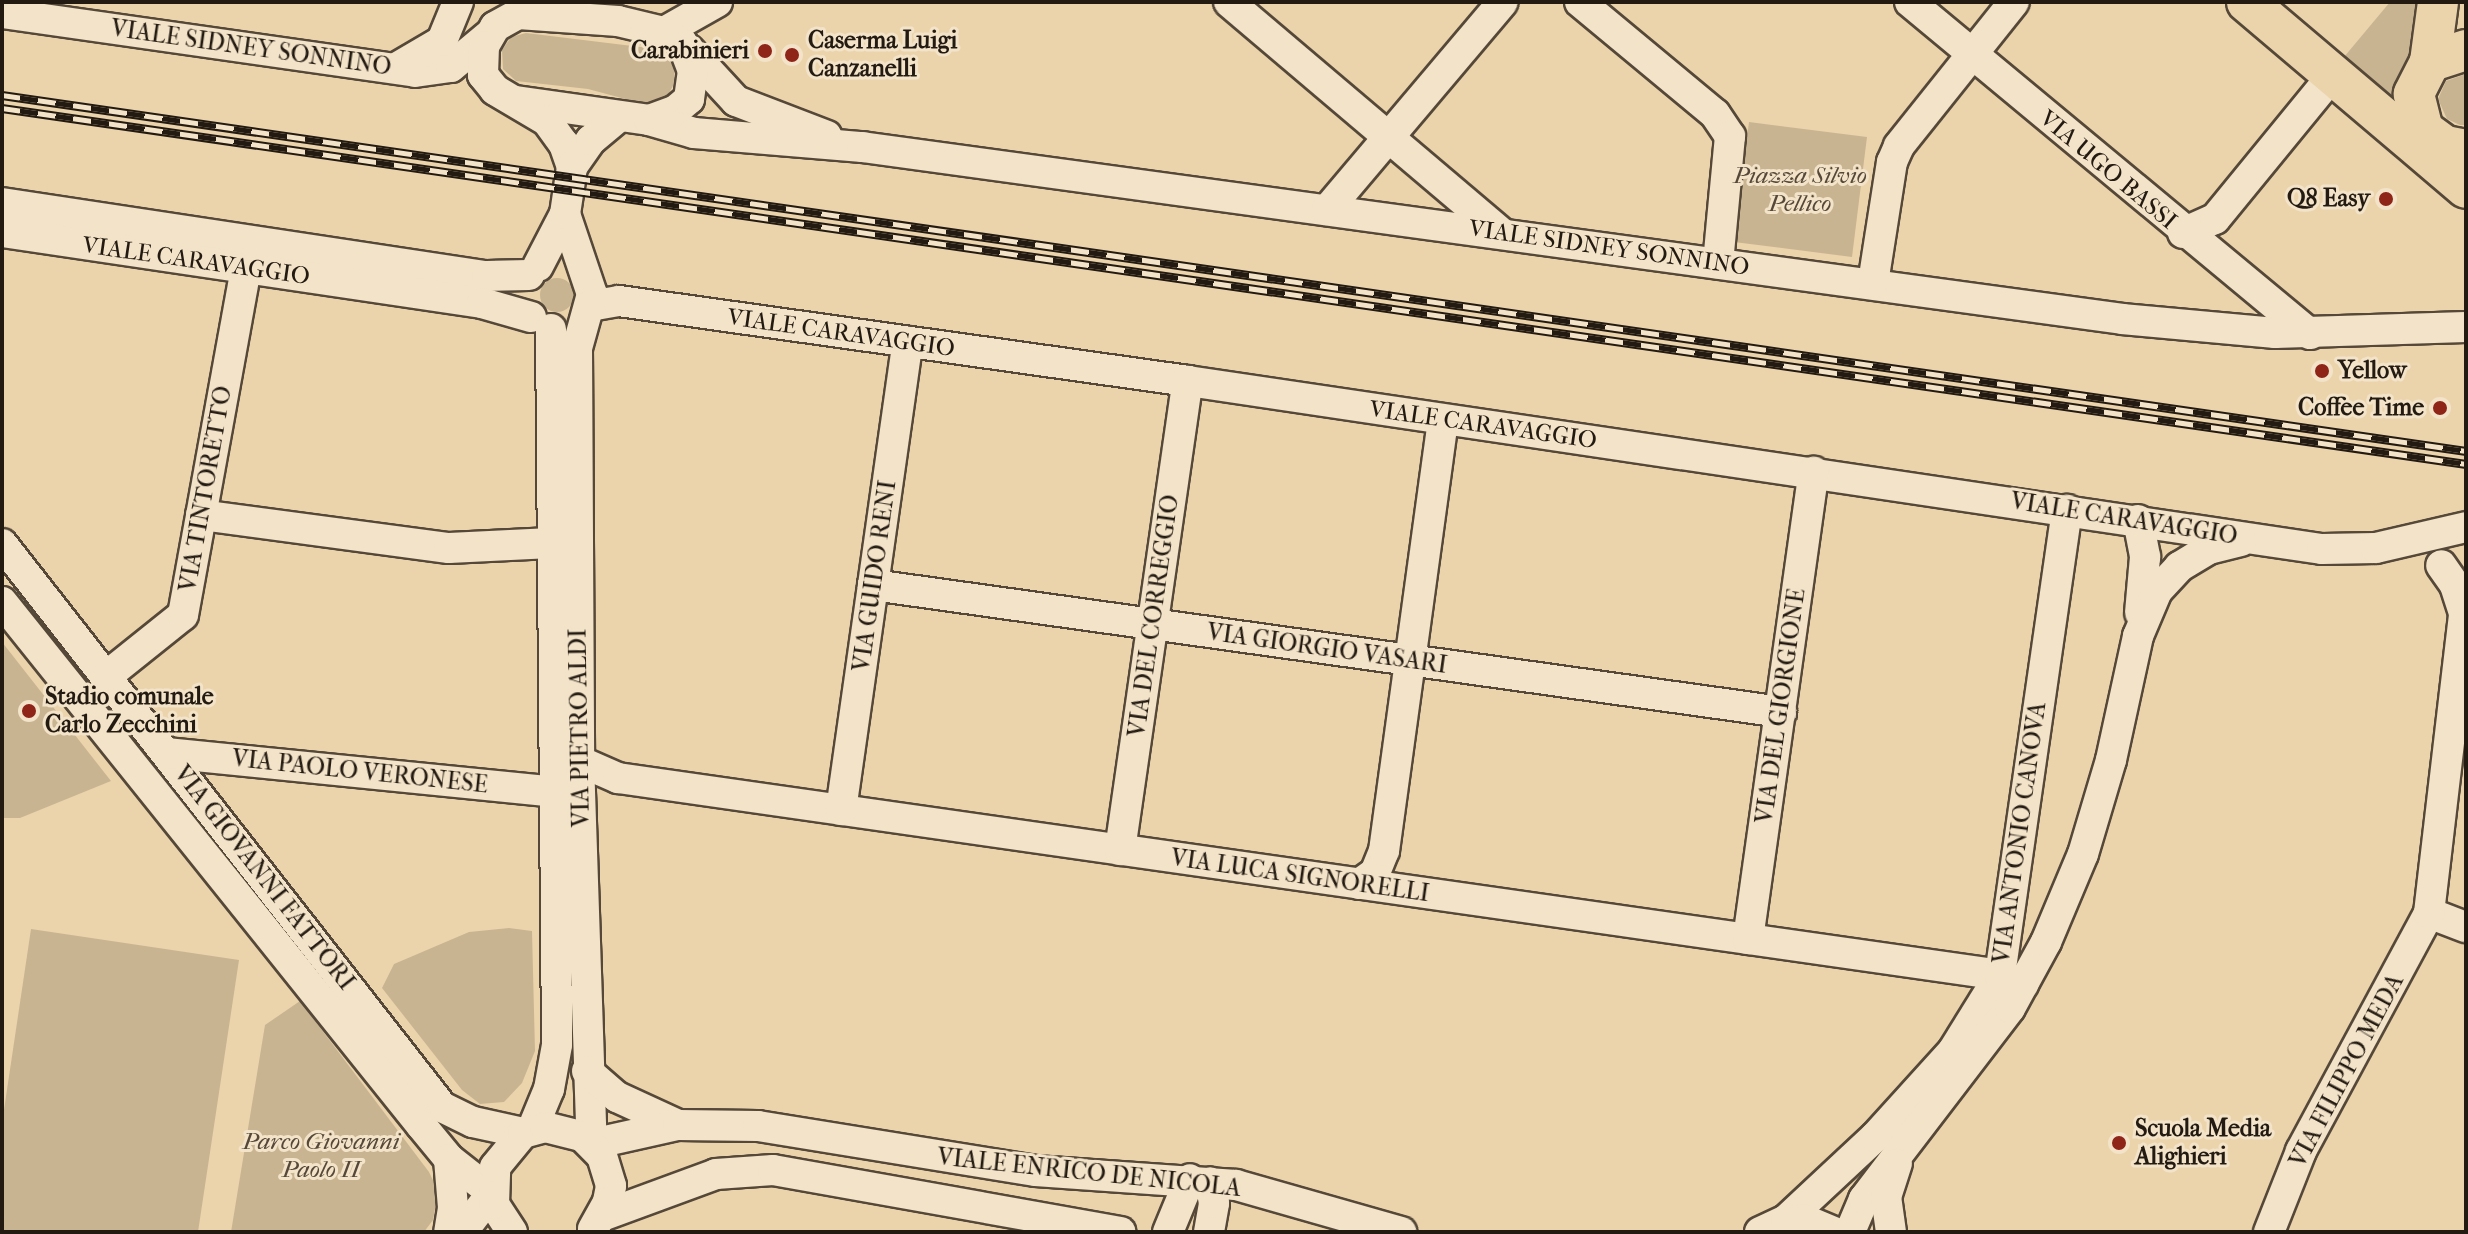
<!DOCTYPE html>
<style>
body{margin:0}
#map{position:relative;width:2468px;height:1234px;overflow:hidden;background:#ebd4ac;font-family:"IM FELL French Canon",serif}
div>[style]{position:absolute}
.green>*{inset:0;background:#c9b492}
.round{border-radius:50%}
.roads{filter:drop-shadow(2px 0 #554838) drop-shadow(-2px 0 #554838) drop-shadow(0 2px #554838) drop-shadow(0 -2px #554838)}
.minor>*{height:30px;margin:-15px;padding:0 15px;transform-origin:15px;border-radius:15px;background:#f2e3c9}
.major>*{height:40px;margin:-20px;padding:0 20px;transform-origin:20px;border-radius:20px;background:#ebd4ac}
.rail>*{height:9px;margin-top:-4.5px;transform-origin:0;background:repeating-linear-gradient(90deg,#f2e3c9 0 18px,#231a11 0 36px);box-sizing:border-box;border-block:2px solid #231a11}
.dots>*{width:22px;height:22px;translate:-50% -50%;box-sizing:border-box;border:4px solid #f2e3c9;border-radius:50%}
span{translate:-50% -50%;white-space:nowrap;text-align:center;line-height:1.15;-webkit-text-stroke:6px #f2e3c9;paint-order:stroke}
.poi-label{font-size:24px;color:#231a11;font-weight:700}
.left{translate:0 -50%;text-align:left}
.right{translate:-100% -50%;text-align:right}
.street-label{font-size:24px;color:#231a11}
.park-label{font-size:24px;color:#554838;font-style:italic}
.frame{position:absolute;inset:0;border:4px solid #231a11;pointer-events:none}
</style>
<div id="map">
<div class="green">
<i style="clip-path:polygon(2390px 2px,2424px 2px,2402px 103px,2344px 57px)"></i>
<i style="clip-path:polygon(526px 33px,657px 49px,674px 66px,675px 82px,667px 97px,644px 104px,588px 89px,516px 81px,503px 69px,502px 50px,511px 37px)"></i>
<i style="clip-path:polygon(2466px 74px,2466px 125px,2460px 125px,2447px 119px,2438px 99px,2446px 81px)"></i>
<i style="clip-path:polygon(1749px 122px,1867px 137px,1852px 257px,1734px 242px)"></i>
<i class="round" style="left:540px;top:278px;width:34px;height:34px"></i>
<i style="clip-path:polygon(2px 642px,111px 781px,20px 818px,2px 818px)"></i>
<i style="clip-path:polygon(509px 928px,532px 931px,535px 1051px,522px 1083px,504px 1102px,480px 1104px,462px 1090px,382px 988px,394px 964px,469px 932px)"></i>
<i style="clip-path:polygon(31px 929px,239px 960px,198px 1232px,2px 1232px,2px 1123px)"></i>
<i style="clip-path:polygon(300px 1001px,429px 1172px,438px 1191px,433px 1220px,424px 1232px,231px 1232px,265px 1025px)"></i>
</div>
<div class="roads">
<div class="minor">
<i style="left:1229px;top:2px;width:355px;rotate:40.3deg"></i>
<i style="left:1580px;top:2px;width:175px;rotate:39.7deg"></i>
<i style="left:1715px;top:114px;width:27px;rotate:56deg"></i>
<i style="left:1730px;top:136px;width:128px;rotate:95.4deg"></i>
<i style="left:1910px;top:2px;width:520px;rotate:39.69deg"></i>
<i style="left:2px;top:13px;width:417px;rotate:8.1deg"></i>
<i style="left:415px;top:72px;width:36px;rotate:-8deg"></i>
<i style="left:451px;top:67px;width:48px;rotate:-40deg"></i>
<i style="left:664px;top:32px;width:61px;rotate:-29.5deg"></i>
<i style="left:689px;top:50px;width:69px;rotate:47.3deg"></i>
<i style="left:736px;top:101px;width:97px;rotate:21deg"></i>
<i style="left:398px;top:67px;width:51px;rotate:-30.6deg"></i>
<i style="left:442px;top:41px;width:42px;rotate:-67.7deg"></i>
<i style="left:516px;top:101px;width:134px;rotate:8.1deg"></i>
<i style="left:649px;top:120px;width:29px;rotate:-20deg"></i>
<i style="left:676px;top:110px;width:17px;rotate:-40deg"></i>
<i style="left:689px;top:99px;width:28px;rotate:-82deg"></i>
<i style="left:693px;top:71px;width:30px;rotate:-111deg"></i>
<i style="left:682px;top:43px;width:21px;rotate:-149deg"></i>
<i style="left:664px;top:32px;width:47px;rotate:-166.6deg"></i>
<i style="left:618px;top:21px;width:100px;rotate:-176deg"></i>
<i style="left:518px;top:14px;width:26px;rotate:151deg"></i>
<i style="left:495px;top:27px;width:22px;rotate:120deg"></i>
<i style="left:484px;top:46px;width:29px;rotate:92deg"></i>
<i style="left:483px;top:75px;width:19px;rotate:51deg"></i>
<i style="left:495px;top:90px;width:61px;rotate:30.8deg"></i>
<i style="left:547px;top:121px;width:29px;rotate:54deg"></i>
<i style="left:564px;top:144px;width:24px;rotate:71deg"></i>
<i style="left:649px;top:120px;width:47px;rotate:16.1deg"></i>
<i style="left:694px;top:133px;width:169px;rotate:4.8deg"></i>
<i style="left:862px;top:147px;width:1272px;rotate:7.77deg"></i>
<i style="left:2122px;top:319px;width:154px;rotate:5.2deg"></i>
<i style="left:2275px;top:333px;width:191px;rotate:-1.8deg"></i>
<i style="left:2px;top:203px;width:490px;rotate:8.6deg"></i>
<i style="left:487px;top:276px;width:42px;rotate:-1.4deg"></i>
<i style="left:1327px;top:210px;width:272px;rotate:-49.8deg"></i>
<i style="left:565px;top:214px;width:84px;rotate:71.4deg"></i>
<i style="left:592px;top:294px;width:56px;rotate:105.5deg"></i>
<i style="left:577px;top:348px;width:413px;rotate:89.7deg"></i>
<i style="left:579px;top:761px;width:383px;rotate:88.1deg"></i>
<i style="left:2px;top:232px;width:485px;rotate:8.4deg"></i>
<i style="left:482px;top:303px;width:51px;rotate:15.9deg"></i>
<i style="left:2183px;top:233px;width:35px;rotate:-24deg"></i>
<i style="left:2215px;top:219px;width:186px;rotate:-50.7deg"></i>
<i style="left:538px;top:266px;width:59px;rotate:-62.6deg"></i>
<i style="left:565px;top:214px;width:48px;rotate:-81.5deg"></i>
<i style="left:572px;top:167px;width:33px;rotate:-55deg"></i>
<i style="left:591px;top:140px;width:34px;rotate:-40deg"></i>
<i style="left:1873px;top:283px;width:122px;rotate:-81.1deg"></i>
<i style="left:1892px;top:162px;width:17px;rotate:-66deg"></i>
<i style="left:1899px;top:146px;width:184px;rotate:-51.4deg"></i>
<i style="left:590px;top:306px;width:29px;rotate:-10deg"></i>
<i style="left:619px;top:301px;width:575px;rotate:8deg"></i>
<i style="left:1188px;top:381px;width:1146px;rotate:8.43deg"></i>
<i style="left:2322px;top:549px;width:54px;rotate:-1.1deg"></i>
<i style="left:2376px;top:548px;width:92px;rotate:-13.1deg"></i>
<i style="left:201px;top:515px;width:250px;rotate:7.6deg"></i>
<i style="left:449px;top:548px;width:102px;rotate:-2.8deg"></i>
<i style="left:2138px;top:520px;width:38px;rotate:79deg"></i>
<i style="left:2145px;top:557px;width:56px;rotate:95.1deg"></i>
<i style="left:2px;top:544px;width:715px;rotate:51.99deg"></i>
<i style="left:442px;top:1107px;width:34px;rotate:26deg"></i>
<i style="left:473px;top:1122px;width:51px;rotate:12.4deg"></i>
<i style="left:873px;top:585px;width:917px;rotate:7.96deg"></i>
<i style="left:2px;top:602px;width:670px;rotate:51.3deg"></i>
<i style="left:421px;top:1125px;width:44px;rotate:50.5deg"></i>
<i style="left:449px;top:1159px;width:55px;rotate:38.3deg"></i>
<i style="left:492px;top:1193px;width:49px;rotate:127.6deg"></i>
<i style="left:108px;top:675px;width:96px;rotate:-38.7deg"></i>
<i style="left:183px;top:615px;width:353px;rotate:-79.7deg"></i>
<i style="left:166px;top:753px;width:390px;rotate:5.7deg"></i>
<i style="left:579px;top:761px;width:43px;rotate:23.6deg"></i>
<i style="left:618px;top:778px;width:1396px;rotate:8.11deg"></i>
<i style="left:2000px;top:975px;width:25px;rotate:21deg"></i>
<i style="left:841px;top:810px;width:473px;rotate:-81.9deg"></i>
<i style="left:1120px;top:850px;width:474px;rotate:-81.8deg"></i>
<i style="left:1359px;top:884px;width:19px;rotate:-35deg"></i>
<i style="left:1375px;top:873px;width:24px;rotate:-68deg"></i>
<i style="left:1384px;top:851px;width:435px;rotate:-82.2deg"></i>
<i style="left:2429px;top:913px;width:40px;rotate:21deg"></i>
<i style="left:1748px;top:939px;width:472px;rotate:-82deg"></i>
<i style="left:587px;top:1071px;width:40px;rotate:41deg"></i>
<i style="left:617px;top:1097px;width:67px;rotate:24.7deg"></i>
<i style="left:532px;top:1130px;width:44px;rotate:-67.5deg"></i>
<i style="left:549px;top:1089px;width:45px;rotate:-79.7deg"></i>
<i style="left:557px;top:1045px;width:716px;rotate:-90.48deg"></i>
<i style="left:592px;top:1144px;width:88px;rotate:-12.5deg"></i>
<i style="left:678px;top:1125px;width:80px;rotate:0.7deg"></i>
<i style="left:758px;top:1126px;width:282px;rotate:9.2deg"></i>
<i style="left:1036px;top:1171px;width:200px;rotate:4deg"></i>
<i style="left:1236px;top:1185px;width:172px;rotate:15.9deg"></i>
<i style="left:449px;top:1159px;width:49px;rotate:85.3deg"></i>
<i style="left:453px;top:1208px;width:24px;rotate:99deg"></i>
<i style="left:602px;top:1216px;width:121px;rotate:-20.2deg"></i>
<i style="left:716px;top:1174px;width:57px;rotate:-4deg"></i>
<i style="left:773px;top:1170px;width:353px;rotate:10.1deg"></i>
<i style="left:1786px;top:1220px;width:122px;rotate:-43deg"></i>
<i style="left:1875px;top:1137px;width:116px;rotate:-47.8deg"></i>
<i style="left:1953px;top:1051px;width:89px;rotate:-58.3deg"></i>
<i style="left:2000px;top:975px;width:470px;rotate:-81.8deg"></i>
<i style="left:512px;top:1232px;width:33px;rotate:-123deg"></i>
<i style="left:494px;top:1204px;width:37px;rotate:-88deg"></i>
<i style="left:495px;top:1167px;width:44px;rotate:-50.5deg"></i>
<i style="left:523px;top:1133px;width:23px;rotate:-15deg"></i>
<i style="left:545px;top:1127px;width:38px;rotate:14deg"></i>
<i style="left:582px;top:1136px;width:28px;rotate:45deg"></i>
<i style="left:602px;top:1156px;width:31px;rotate:73deg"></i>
<i style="left:611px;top:1186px;width:16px;rotate:101deg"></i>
<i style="left:608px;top:1202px;width:31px;rotate:119deg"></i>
<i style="left:1168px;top:1232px;width:57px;rotate:-67.5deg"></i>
<i style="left:1209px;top:1232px;width:29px;rotate:-80deg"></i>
<i style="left:1214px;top:1203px;width:21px;rotate:-101deg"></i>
<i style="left:1760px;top:1232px;width:29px;rotate:-25deg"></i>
<i style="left:1786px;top:1220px;width:17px;rotate:-3deg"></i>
<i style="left:1803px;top:1219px;width:33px;rotate:23deg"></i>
<i style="left:1850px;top:1232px;width:36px;rotate:-67deg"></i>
<i style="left:1864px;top:1199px;width:240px;rotate:-52.6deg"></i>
<i style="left:2010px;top:1008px;width:75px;rotate:-61.4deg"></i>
<i style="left:2046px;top:942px;width:95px;rotate:-67.2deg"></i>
<i style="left:2083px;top:854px;width:98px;rotate:-73.4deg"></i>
<i style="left:2111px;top:760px;width:127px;rotate:-77.7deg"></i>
<i style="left:2138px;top:636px;width:49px;rotate:-67.1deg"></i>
<i style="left:2157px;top:591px;width:33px;rotate:-47deg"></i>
<i style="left:2179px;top:567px;width:35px;rotate:-31deg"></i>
<i style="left:2209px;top:549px;width:33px;rotate:-14deg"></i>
<i style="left:1891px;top:1232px;width:35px;rotate:-98deg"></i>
<i style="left:1886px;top:1197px;width:35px;rotate:-72deg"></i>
<i style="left:2269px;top:1232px;width:87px;rotate:-68.4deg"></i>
<i style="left:2301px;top:1151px;width:270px;rotate:-61.7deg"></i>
<i style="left:2429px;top:913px;width:302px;rotate:-83.3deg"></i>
<i style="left:2464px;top:613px;width:29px;rotate:-108deg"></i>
<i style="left:2455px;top:585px;width:24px;rotate:-125deg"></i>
</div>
<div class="major">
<i style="left:2247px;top:2px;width:287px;rotate:40.3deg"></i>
<i style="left:2466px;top:50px;width:38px;rotate:162deg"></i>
<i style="left:2430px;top:62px;width:36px;rotate:117deg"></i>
<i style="left:2414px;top:94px;width:37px;rotate:76deg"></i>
<i style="left:2423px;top:130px;width:27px;rotate:36deg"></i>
<i style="left:2445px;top:146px;width:21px;rotate:11deg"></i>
<i style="left:2430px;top:62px;width:61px;rotate:-82.4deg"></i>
</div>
</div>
<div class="rail">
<i style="left:2px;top:95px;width:2490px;rotate:8.22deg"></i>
<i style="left:2px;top:108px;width:2490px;rotate:8.22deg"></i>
</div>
<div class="dots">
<i style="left:765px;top:51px;background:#8f2418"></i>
<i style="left:792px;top:55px;background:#8f2418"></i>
<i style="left:2386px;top:199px;background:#8f2418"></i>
<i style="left:2322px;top:371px;background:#8f2418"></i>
<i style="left:2440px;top:408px;background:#8f2418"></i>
<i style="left:29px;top:711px;background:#8f2418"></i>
<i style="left:2119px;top:1143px;background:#8f2418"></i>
</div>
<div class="poi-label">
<span class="left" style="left:808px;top:55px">Caserma Luigi<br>Canzanelli</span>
<span class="right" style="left:749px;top:51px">Carabinieri</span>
<span class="right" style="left:2370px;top:199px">Q8 Easy</span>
<span class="left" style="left:2338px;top:371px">Yellow</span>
<span class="right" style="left:2424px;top:408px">Coffee Time</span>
<span class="left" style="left:45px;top:711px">Stadio comunale<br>Carlo Zecchini</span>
<span class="left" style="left:2135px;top:1143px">Scuola Media<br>Alighieri</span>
</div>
<div class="street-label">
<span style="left:251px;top:48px;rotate:8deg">VIALE SIDNEY SONNINO</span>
<span style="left:2108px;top:170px;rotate:40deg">VIA UGO BASSI</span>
<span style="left:1609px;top:248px;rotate:8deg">VIALE SIDNEY SONNINO</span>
<span style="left:196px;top:261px;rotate:8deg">VIALE CARAVAGGIO</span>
<span style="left:841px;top:333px;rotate:8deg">VIALE CARAVAGGIO</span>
<span style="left:1483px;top:425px;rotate:8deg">VIALE CARAVAGGIO</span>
<span style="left:206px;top:489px;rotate:-80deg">VIA TINTORETTO</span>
<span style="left:2124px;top:519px;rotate:9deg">VIALE CARAVAGGIO</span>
<span style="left:875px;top:576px;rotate:-82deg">VIA GUIDO RENI</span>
<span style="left:1154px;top:616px;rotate:-82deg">VIA DEL CORREGGIO</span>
<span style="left:1327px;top:649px;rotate:8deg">VIA GIORGIO VASARI</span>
<span style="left:1781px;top:706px;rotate:-82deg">VIA DEL GIORGIONE</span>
<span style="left:580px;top:728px;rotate:-91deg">VIA PIETRO ALDI</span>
<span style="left:360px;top:772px;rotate:6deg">VIA PAOLO VERONESE</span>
<span style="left:2020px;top:833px;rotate:-82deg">VIA ANTONIO CANOVA</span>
<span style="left:1300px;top:876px;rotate:8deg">VIA LUCA SIGNORELLI</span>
<span style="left:264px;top:878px;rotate:52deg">VIA GIOVANNI FATTORI</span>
<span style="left:2347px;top:1071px;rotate:-62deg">VIA FILIPPO MEDA</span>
<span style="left:1089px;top:1173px;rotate:6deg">VIALE ENRICO DE NICOLA</span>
</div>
<div class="park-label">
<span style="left:1800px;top:190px">Piazza Silvio<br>Pellico</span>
<span style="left:321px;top:1156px">Parco Giovanni<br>Paolo II</span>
</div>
<div class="frame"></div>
</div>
